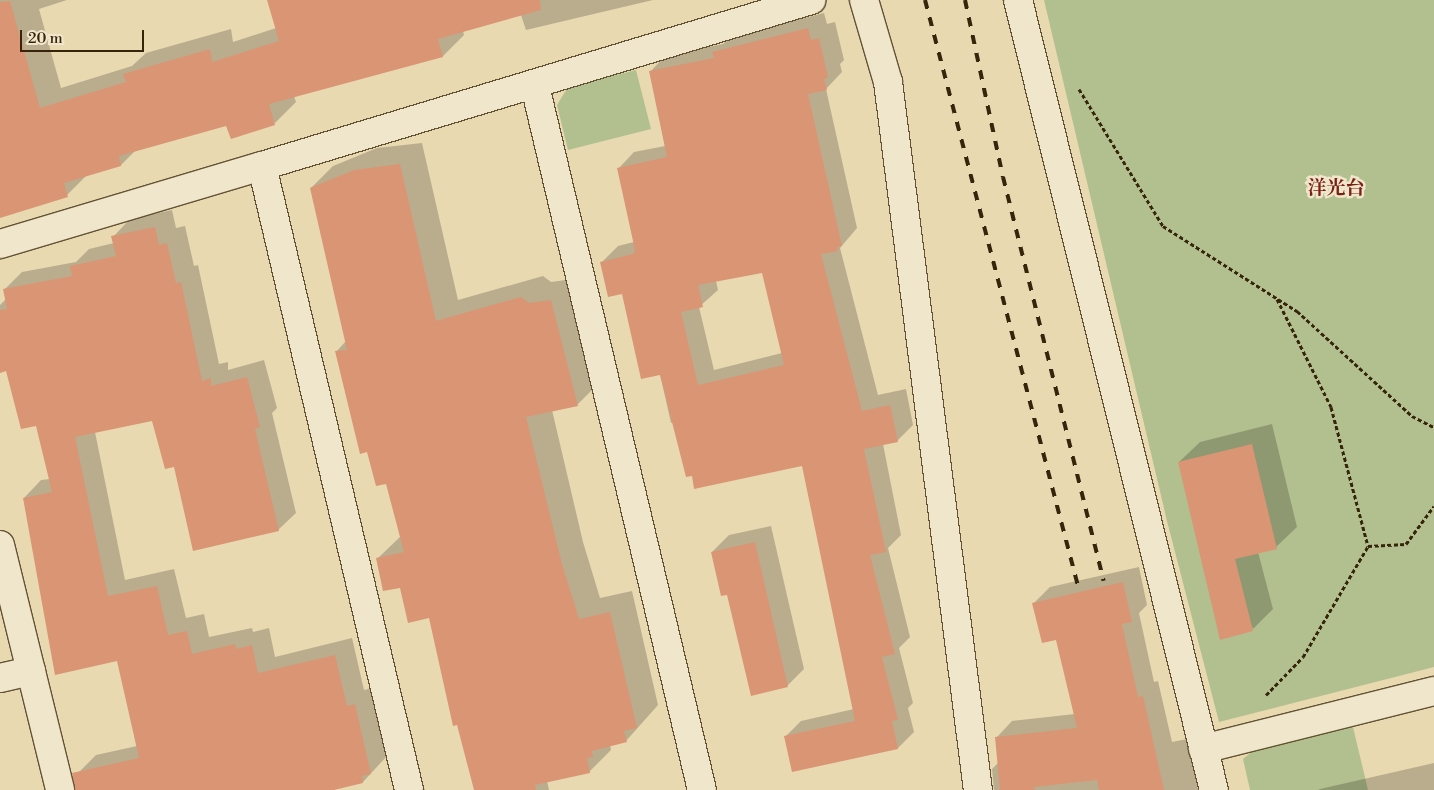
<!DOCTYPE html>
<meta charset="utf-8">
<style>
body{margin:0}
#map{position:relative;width:1434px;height:790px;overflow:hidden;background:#e8d9b1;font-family:"Libre Bodoni","Noto Serif JP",serif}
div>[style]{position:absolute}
.green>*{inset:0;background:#b2c08f}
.shadow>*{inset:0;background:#0003}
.building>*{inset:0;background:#da9575}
.path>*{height:3px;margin-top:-1.5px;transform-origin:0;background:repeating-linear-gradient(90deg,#37250b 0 4px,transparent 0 6.5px)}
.roads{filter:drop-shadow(1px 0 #635234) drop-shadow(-1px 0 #635234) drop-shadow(0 1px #635234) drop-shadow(0 -1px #635234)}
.street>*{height:28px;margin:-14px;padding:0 14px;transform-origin:14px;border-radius:14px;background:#f0e6cc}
.rail>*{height:4px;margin-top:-2px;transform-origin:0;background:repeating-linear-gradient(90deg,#37250b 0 9px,transparent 0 18px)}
span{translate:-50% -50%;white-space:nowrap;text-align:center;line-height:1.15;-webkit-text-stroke:5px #f0e6cc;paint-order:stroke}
.quarter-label{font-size:19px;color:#7a1f14;font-weight:700}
.scale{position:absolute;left:20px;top:30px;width:124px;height:22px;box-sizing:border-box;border:2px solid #37250b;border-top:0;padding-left:6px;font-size:15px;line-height:18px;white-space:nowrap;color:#37250b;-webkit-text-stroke:4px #f0e6cc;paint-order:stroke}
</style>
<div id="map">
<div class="green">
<i style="clip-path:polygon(1044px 0,1434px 0,1434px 667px,1219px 722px,1167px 521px)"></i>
<i style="clip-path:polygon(636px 70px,651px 129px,568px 150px,557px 105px,568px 87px)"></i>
<i style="clip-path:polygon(1353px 727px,1368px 790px,1250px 790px,1243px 759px,1254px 750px)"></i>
</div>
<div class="shadow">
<i style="clip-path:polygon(0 0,67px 0,39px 9px,61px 88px,132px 66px,146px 53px,231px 29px,233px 42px,276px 28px,268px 0,653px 0,526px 30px,521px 15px,463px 31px,464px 35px,443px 56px,294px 96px,296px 102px,275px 123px,231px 138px,227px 125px,135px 151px,121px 165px,88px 174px,67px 195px,0 216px)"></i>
<i style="clip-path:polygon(evenodd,824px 13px,827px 24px,835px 22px,844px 60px,840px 64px,842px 72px,826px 89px,857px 228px,840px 248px,878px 395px,906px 389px,913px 425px,897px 441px,883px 444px,901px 535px,888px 548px,910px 637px,899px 648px,913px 703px,908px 708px,914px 732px,898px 748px,785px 737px,801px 721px,854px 709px,803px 464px,693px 475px,675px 422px,671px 423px,660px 374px,623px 292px,602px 262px,618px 246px,634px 242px,618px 169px,634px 152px,665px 146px,650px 72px,666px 55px,723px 44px,730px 37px,824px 13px,763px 272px,782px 353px,714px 370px,699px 307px,718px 290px,716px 281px,763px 272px)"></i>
<i style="clip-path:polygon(422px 143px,458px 300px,543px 276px,551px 282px,573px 279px,600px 382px,578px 404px,552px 410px,583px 542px,600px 598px,632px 591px,658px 705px,626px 741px,610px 745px,611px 750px,589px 772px,547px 781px,549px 790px,475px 790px,430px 617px,378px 558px,401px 536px,387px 482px,336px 352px,346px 341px,311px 188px,333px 166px,377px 148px)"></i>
<i style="clip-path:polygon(172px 210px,176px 228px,185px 226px,194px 266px,198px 265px,219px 364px,228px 362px,228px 370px,264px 360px,277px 408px,272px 413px,296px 513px,278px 530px,175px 465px,153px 419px,95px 432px,125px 580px,174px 569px,186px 618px,204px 614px,209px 637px,252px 628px,253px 632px,269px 628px,275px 657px,352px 638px,364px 690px,372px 688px,387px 756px,363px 782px,328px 790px,83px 790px,79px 772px,96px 755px,137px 746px,118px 660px,24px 498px,41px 480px,50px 479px,37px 424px,6px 370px,0 371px,0 305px,6px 299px,5px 289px,22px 272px,76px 262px,89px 249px,114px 243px,113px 237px,130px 219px)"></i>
<i style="clip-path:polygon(1272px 424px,1297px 527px,1276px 547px,1258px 552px,1273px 609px,1253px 629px,1179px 462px,1200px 442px)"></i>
<i style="clip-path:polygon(771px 526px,804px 669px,787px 686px,728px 594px,712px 552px,729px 535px)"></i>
<i style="clip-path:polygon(1139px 567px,1147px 605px,1139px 613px,1154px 682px,1158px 681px,1172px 742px,1187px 739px,1198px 789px,1202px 790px,994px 790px,992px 769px,999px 762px,997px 737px,1012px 721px,1075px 714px,1056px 638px,1034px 603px,1050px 587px)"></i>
<i style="clip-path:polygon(1434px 763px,1434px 790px,1318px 790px,1320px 789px)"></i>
</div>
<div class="building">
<i style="clip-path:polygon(267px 0,540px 0,541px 10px,438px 39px,443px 57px,269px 104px,275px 125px,231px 139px,226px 126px,119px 156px,121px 166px,64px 183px,68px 197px,0 218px,0 2px,10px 1px,40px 108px,126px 82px,123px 74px,210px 49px,212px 62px,279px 41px)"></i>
<i style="clip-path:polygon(evenodd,808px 28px,811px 40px,819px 38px,828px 77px,824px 79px,827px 90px,808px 94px,842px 246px,837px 247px,838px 251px,821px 254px,862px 411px,890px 405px,898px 442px,864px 449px,886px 552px,870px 555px,895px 654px,882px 657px,898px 720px,892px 721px,898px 749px,792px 772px,784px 736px,855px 721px,802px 466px,694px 489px,692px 476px,686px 477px,660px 375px,641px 379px,622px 294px,608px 297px,600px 262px,633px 254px,635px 250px,617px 168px,667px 157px,649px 71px,714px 58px,712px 52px,808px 28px,762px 273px,784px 365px,698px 385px,681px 312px,703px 307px,698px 285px,762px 273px)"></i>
<i style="clip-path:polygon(400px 164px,436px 321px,521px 297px,529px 303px,551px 300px,578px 406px,526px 417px,562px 564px,579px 619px,610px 612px,637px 728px,624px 731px,627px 742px,592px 751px,593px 757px,587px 758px,590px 773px,535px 785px,536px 790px,474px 790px,457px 725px,453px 726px,429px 618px,408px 623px,400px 588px,383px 591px,376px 558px,404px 552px,386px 484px,376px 486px,367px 452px,360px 454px,335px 351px,347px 350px,310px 188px,354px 170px)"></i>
<i style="clip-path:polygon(155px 227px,159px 245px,167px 243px,176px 283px,181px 282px,202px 381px,211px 378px,211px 386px,247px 377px,260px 427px,255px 429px,279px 531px,193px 551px,174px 467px,165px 469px,152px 421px,75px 437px,108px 596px,157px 586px,168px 635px,187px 631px,192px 654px,235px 644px,236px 649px,252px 645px,258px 673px,335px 655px,347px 706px,355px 704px,371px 774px,362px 776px,363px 783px,334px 790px,75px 790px,72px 773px,139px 758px,117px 661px,55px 675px,23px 498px,52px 492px,36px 426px,21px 429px,6px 371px,0 373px,0 310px,7px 309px,3px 289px,72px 276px,70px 266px,116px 256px,111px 236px)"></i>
<i style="clip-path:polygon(1252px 444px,1277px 549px,1235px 559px,1253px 631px,1220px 640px,1178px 462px)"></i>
<i style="clip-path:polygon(755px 542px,788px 687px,751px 696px,727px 595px,721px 596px,711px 552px)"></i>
<i style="clip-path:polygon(1123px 582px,1132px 622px,1122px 624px,1138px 697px,1143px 696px,1164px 790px,1099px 790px,1097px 780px,1034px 787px,1035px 790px,1000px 790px,995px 737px,1077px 728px,1056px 640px,1042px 643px,1032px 603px)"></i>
</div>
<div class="path">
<i style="left:1079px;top:89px;width:161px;rotate:58.5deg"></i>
<i style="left:1163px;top:226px;width:159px;rotate:32.4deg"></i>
<i style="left:1297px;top:311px;width:156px;rotate:42.4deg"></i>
<i style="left:1412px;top:416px;width:25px;rotate:27deg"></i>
<i style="left:1277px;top:299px;width:121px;rotate:63.4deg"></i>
<i style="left:1331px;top:407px;width:144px;rotate:75.1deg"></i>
<i style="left:1368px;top:546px;width:38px;rotate:-3deg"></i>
<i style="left:1406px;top:544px;width:47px;rotate:-53.6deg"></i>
<i style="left:1266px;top:695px;width:53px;rotate:-45.8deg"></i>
<i style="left:1303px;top:657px;width:129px;rotate:-59.6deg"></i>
</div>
<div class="roads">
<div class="street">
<i style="left:864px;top:0;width:85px;rotate:73.7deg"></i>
<i style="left:888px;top:82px;width:714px;rotate:82.76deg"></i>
<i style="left:1018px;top:0;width:814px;rotate:76.07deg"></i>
<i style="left:535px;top:86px;width:724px;rotate:76.66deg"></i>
<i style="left:262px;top:166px;width:574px;rotate:-16.82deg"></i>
<i style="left:0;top:244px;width:273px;rotate:-16.6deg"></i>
<i style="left:262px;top:166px;width:641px;rotate:76.74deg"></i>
<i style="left:0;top:545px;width:252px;rotate:76.2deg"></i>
<i style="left:0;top:678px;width:32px;rotate:-13deg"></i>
<i style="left:1203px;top:749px;width:238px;rotate:-14.1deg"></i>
</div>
</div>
<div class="rail">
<i style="left:925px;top:0;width:606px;rotate:75.37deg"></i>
<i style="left:965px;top:0;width:181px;rotate:77.9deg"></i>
<i style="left:1003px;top:177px;width:416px;rotate:76deg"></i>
</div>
<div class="quarter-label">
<span style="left:1336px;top:189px">洋光台</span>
</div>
<div class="scale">20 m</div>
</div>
